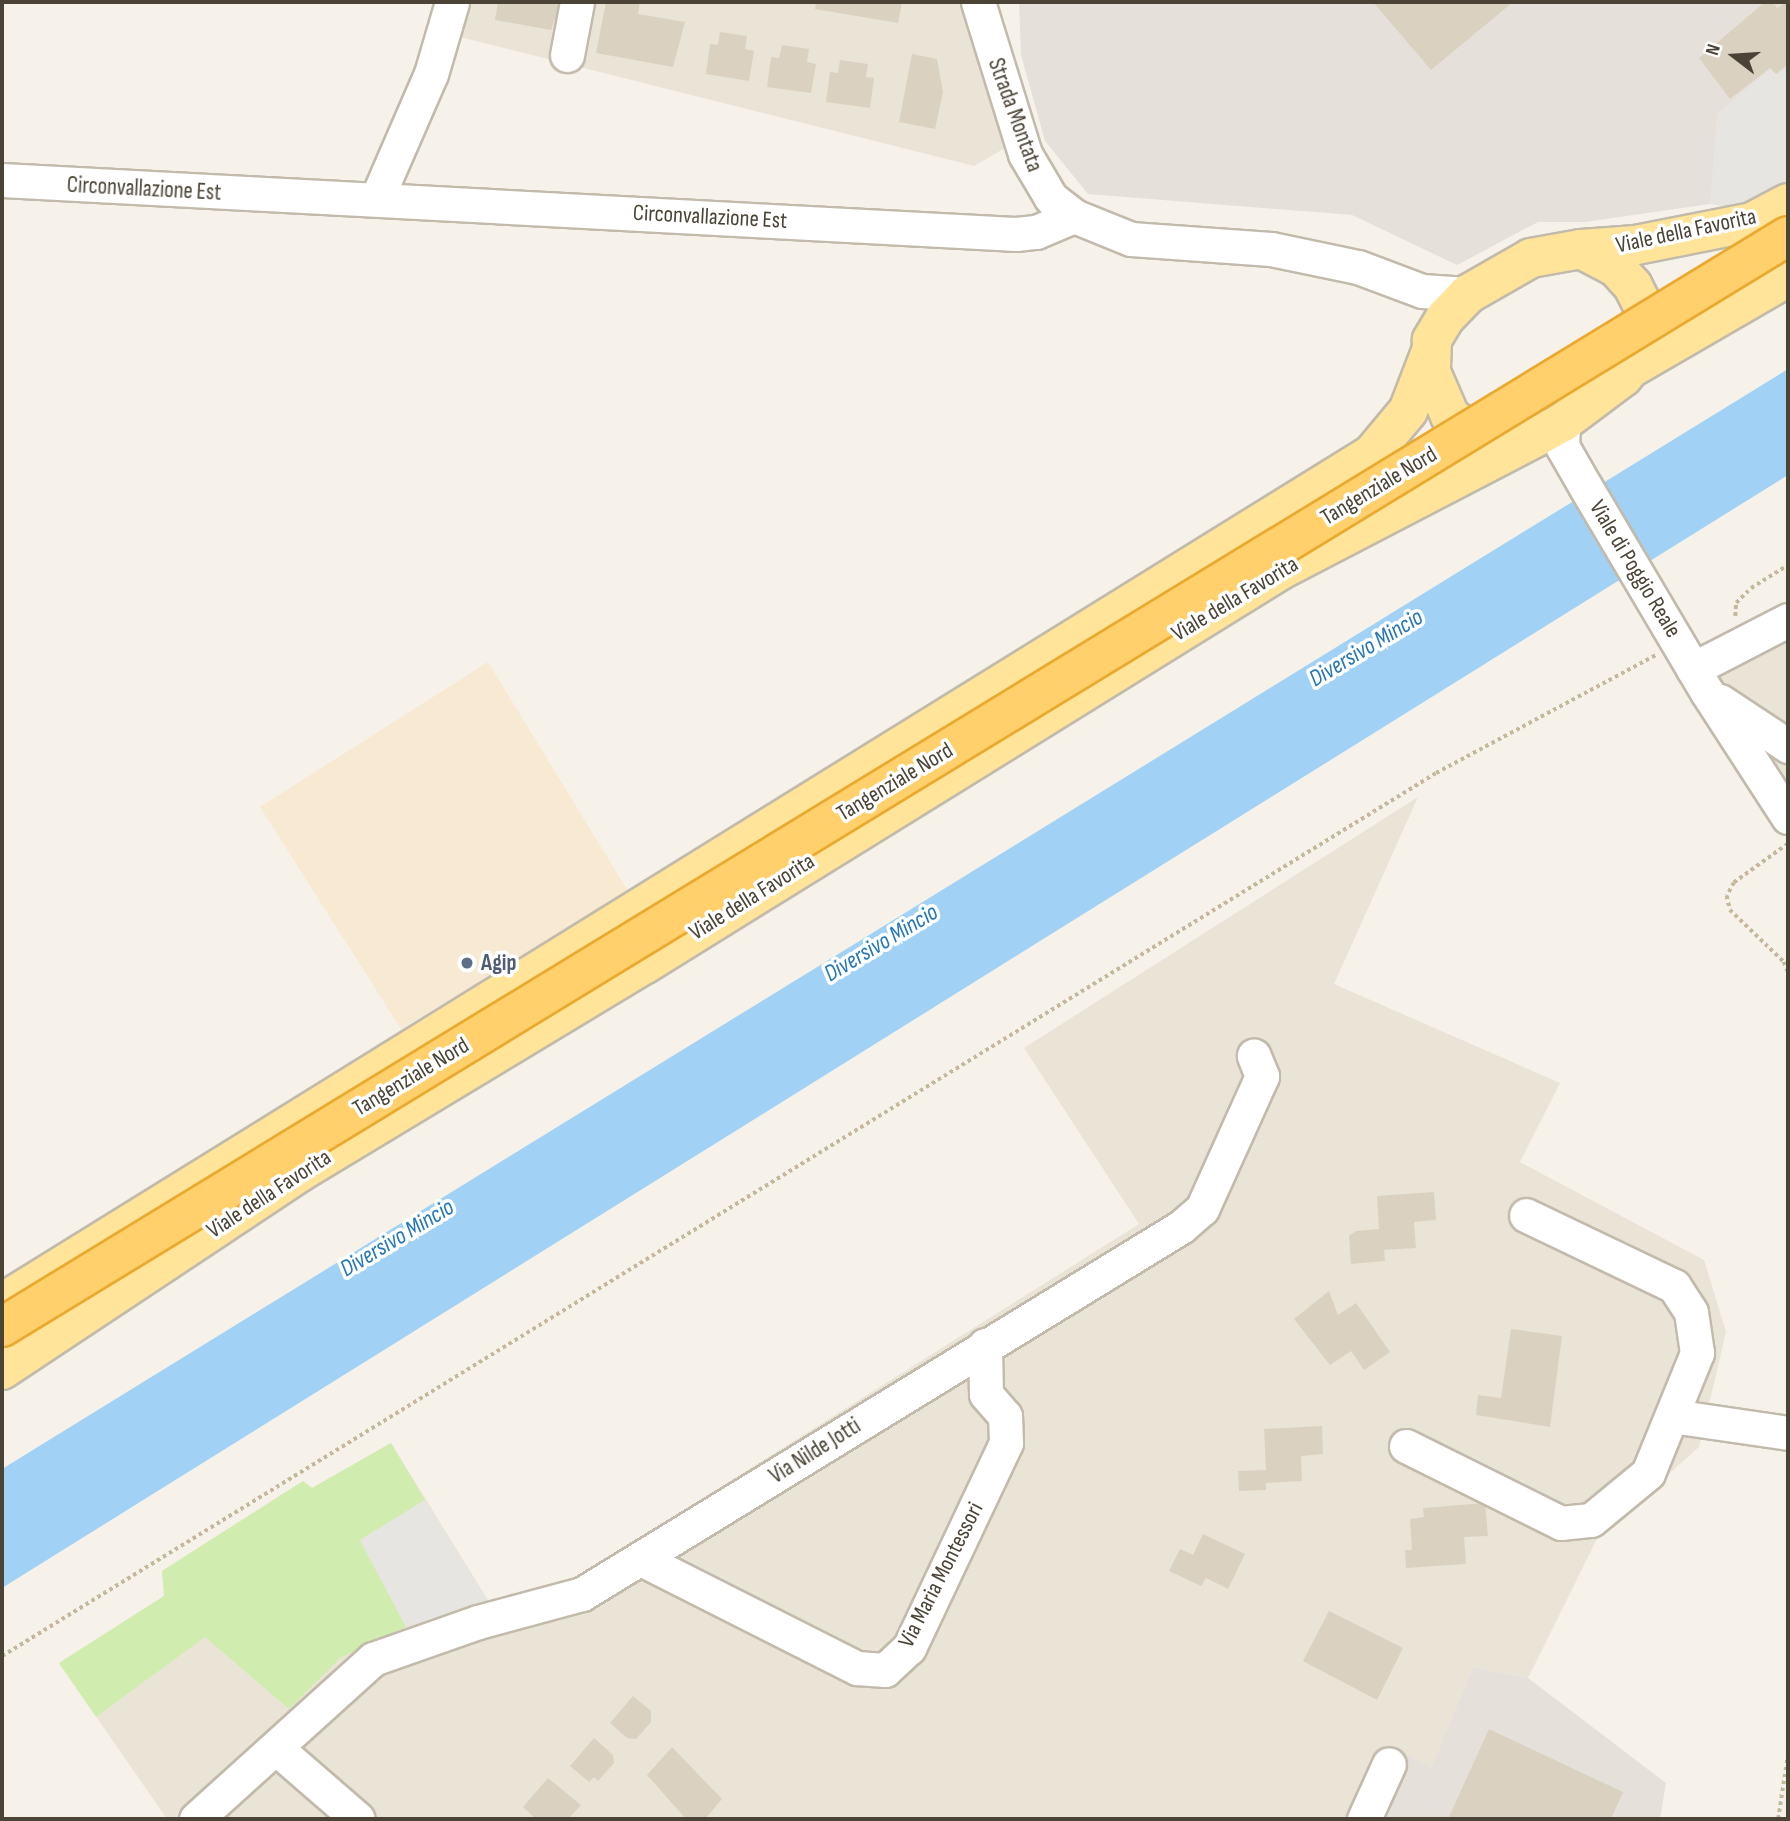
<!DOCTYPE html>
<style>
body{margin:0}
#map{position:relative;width:1790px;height:1821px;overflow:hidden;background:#f6f2e9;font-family:"Sofia Sans Condensed",sans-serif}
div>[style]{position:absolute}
.residential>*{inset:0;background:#eae4d7}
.commercial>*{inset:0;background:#f8e9d3}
.industrial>*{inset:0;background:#e5e1da}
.green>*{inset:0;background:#d0edaf}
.parking>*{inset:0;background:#e7e5e1}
.water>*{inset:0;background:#a1d2f6}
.building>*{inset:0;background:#dbd1c0}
.path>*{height:3.5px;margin-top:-1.75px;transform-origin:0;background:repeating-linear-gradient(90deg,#c5b79b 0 3.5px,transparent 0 7px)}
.roads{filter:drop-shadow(2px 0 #c2baab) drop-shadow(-2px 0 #c2baab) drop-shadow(0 2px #c2baab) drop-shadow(0 -2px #c2baab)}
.minor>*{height:33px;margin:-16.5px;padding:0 16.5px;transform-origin:16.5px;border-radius:16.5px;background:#fff}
.major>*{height:38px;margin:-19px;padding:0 19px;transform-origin:19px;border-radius:19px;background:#ffe499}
.bridges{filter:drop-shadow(2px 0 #eaa92f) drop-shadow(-2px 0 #eaa92f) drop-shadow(0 2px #eaa92f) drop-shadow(0 -2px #eaa92f)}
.highway-bridge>*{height:38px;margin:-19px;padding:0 19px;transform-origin:19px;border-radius:19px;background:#ffd06b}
.dots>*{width:19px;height:19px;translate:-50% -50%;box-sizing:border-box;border:4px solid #fff;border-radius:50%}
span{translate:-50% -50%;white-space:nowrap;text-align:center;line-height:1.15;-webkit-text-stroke:7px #fff;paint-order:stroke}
.street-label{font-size:23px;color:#4a4336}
.service-label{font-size:23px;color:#4e5e75;font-weight:700}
.left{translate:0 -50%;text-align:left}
.water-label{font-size:24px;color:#2577b7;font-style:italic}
.frame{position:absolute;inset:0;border:4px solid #4a4336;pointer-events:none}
.north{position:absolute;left:1699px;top:21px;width:70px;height:70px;-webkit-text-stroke:5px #fff;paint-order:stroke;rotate:287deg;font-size:19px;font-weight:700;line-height:28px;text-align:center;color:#4a4336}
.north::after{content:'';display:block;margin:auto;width:24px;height:32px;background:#4a4336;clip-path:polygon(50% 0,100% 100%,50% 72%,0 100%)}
</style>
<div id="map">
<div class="residential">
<i style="clip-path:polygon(435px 2px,963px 2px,1005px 148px,974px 166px,432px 30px)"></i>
<i style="clip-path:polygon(1788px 640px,1788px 802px,1713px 679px)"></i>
<i style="clip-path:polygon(1418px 797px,1334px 984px,1560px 1083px,1520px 1162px,1704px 1260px,1726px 1332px,1699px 1447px,1598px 1537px,1528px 1678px,1473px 1667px,1431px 1769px,1405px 1755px,1376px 1819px,167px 1819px,59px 1663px,164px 1596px,162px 1571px,303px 1481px,312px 1488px,391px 1443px,491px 1605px,576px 1578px,1139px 1224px,1024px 1048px)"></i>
</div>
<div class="commercial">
<i style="clip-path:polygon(488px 662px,628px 891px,401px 1029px,260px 807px)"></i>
</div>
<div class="industrial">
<i style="clip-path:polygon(1019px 2px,1788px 2px,1788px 188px,1751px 210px,1710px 204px,1585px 222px,1538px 222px,1457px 265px,1352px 215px,1088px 194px,1045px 141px,1021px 55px)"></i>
<i style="clip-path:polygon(1473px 1667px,1528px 1678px,1666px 1783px,1660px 1819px,1376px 1819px,1405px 1754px,1431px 1768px)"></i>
</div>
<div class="green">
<i style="clip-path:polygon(391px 1443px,425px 1500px,360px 1540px,406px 1627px,340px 1658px,289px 1709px,205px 1637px,96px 1717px,59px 1663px,164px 1596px,162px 1571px,303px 1481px,312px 1488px)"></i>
</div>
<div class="parking">
<i style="clip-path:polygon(1788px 67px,1788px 188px,1751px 210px,1710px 204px,1717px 114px,1770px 69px,1778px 75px)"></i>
<i style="clip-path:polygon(425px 1500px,491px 1605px,406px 1627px,360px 1540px)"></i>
</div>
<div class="water">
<i style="clip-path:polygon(1788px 369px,1788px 475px,2px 1588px,2px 1469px)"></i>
</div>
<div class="building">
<i style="clip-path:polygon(498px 2px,561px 2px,551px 30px,495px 20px)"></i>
<i style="clip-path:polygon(606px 2px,640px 2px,638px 14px,685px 22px,673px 67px,596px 53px)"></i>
<i style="clip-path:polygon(816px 2px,902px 2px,898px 23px,815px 9px)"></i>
<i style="clip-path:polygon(1373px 2px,1513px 2px,1431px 70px)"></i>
<i style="clip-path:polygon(1765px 2px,1773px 2px,1777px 8px,1788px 2px,1788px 64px,1776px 74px,1770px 68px,1730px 99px,1699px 58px)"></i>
<i style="clip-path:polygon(720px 32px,747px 36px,745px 49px,754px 51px,749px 81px,706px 74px,710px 44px,718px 45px)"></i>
<i style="clip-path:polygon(782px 45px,809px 49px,807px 62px,816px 64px,811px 93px,767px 87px,771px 57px,779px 58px)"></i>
<i style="clip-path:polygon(912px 54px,937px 59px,943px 92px,935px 129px,899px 122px)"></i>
<i style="clip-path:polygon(840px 60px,868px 64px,866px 77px,874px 78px,870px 108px,826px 102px,830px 72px,838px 73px)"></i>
<i style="clip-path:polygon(1434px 1192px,1436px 1220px,1414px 1222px,1416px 1248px,1384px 1250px,1385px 1261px,1351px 1264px,1349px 1236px,1356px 1231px,1379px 1229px,1377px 1196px)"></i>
<i style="clip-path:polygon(1329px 1291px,1338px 1315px,1356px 1303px,1390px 1352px,1364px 1370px,1351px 1351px,1330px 1365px,1294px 1319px)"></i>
<i style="clip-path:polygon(1511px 1329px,1562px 1336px,1550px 1427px,1476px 1415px,1478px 1395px,1501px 1398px)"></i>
<i style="clip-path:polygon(1322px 1426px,1323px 1454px,1301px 1456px,1302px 1481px,1266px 1483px,1266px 1490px,1239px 1491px,1238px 1471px,1266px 1470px,1264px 1429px)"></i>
<i style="clip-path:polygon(1485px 1503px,1488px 1536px,1464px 1537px,1466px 1564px,1406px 1568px,1405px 1550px,1412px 1550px,1410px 1519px,1424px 1517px,1423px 1508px)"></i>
<i style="clip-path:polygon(1203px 1534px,1245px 1554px,1228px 1589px,1206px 1578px,1201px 1586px,1169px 1571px,1180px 1549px,1193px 1555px)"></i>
<i style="clip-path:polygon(1329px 1611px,1403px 1648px,1377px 1700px,1303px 1661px)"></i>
<i style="clip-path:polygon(633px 1696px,651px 1711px,651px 1722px,636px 1739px,627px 1738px,610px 1723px)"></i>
<i style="clip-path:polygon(1489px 1729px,1623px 1792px,1611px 1819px,1448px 1819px)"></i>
<i style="clip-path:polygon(594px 1738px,613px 1755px,614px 1763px,598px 1781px,594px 1777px,589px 1782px,570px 1766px)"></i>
<i style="clip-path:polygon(672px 1747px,722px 1799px,705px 1819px,686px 1819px,647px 1775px)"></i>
<i style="clip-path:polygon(548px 1778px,581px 1805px,568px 1819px,536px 1819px,523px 1807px)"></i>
</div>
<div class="path">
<i style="left:1735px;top:616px;width:13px;rotate:-86deg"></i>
<i style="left:1736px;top:603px;width:21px;rotate:-45deg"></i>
<i style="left:1751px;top:588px;width:44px;rotate:-31.9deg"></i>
<i style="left:1788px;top:844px;width:67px;rotate:144.2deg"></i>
<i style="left:1734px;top:883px;width:15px;rotate:118deg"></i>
<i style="left:1727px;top:896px;width:14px;rotate:78deg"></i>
<i style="left:1730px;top:910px;width:75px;rotate:43.9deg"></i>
<i style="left:1784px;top:962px;width:11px;rotate:68deg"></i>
<i style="left:2px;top:1656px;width:1684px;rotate:-31.62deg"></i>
<i style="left:1436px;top:773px;width:250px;rotate:-28.2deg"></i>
<i style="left:1778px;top:1819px;width:67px;rotate:-81.4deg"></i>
</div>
<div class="roads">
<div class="minor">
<i style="left:978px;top:2px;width:159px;rotate:72.8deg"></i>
<i style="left:1025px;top:154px;width:51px;rotate:59.4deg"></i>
<i style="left:1051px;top:198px;width:29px;rotate:38deg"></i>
<i style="left:1074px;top:216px;width:61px;rotate:22deg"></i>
<i style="left:1131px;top:239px;width:140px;rotate:4.1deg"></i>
<i style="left:1271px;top:249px;width:89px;rotate:11.7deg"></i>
<i style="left:1358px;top:267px;width:68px;rotate:20.6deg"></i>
<i style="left:1422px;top:291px;width:46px;rotate:3.7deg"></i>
<i style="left:567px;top:55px;width:54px;rotate:-79.3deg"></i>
<i style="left:2px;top:180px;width:1015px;rotate:3.05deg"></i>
<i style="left:1016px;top:234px;width:20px;rotate:-6deg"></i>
<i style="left:1036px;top:232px;width:41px;rotate:-22.8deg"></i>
<i style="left:377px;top:198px;width:135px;rotate:-66.5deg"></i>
<i style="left:431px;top:74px;width:75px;rotate:-73.7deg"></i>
<i style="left:1563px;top:422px;width:24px;rotate:92deg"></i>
<i style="left:1562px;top:446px;width:46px;rotate:60.1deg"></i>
<i style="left:1585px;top:486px;width:239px;rotate:59.4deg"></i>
<i style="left:1707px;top:692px;width:149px;rotate:57.1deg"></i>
<i style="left:1693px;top:669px;width:107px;rotate:-27.3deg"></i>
<i style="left:1720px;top:701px;width:82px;rotate:33.5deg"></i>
<i style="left:1672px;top:1416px;width:117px;rotate:8.3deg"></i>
<i style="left:1406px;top:1446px;width:173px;rotate:26.4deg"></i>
<i style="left:1561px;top:1523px;width:30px;rotate:-6deg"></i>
<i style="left:1591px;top:1520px;width:74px;rotate:-39.5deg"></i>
<i style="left:1648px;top:1473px;width:130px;rotate:-67.8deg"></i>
<i style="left:1697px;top:1353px;width:41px;rotate:-98.3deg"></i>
<i style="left:1691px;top:1312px;width:31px;rotate:-123deg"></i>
<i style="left:1674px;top:1286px;width:164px;rotate:-154.4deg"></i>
<i style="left:643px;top:1560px;width:240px;rotate:26.8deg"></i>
<i style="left:857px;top:1668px;width:28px;rotate:4deg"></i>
<i style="left:885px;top:1670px;width:33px;rotate:-43deg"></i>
<i style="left:909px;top:1648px;width:227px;rotate:-64.7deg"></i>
<i style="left:1006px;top:1443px;width:27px;rotate:-92deg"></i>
<i style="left:1005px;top:1416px;width:29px;rotate:-131deg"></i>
<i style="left:986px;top:1394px;width:49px;rotate:-91.2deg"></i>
<i style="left:276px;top:1748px;width:108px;rotate:40.9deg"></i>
<i style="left:196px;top:1819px;width:239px;rotate:-42.1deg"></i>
<i style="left:373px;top:1659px;width:111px;rotate:-19.4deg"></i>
<i style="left:478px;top:1622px;width:108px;rotate:-15.1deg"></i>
<i style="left:582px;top:1594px;width:702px;rotate:-31.5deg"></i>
<i style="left:1181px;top:1227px;width:28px;rotate:-41deg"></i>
<i style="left:1202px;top:1209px;width:146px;rotate:-65.7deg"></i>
<i style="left:1262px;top:1076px;width:22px;rotate:-112deg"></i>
<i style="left:1364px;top:1819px;width:60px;rotate:-65.6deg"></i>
</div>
<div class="major">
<i style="left:1581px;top:249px;width:55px;rotate:-4.2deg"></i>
<i style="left:1636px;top:245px;width:118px;rotate:-11.2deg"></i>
<i style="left:1752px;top:222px;width:41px;rotate:-27.8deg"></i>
<i style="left:1631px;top:368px;width:181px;rotate:-30.1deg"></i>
<i style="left:2px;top:1303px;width:1612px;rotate:-31.79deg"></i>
<i style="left:1372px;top:454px;width:56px;rotate:-50.1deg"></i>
<i style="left:1408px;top:411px;width:61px;rotate:-68.9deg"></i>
<i style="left:2px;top:1370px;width:358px;rotate:-33.6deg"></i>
<i style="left:300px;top:1172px;width:403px;rotate:-31.1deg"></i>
<i style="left:645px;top:964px;width:746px;rotate:-31.79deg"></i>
<i style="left:1279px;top:571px;width:290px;rotate:-27.5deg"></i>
<i style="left:1536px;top:437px;width:31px;rotate:-29deg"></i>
<i style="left:1563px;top:422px;width:75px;rotate:-36.9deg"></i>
<i style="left:1623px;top:377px;width:28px;rotate:-51deg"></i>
<i style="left:1641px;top:355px;width:23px;rotate:-75deg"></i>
<i style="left:1647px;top:333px;width:25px;rotate:-97deg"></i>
<i style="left:1644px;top:308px;width:25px;rotate:-117deg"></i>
<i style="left:1633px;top:286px;width:24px;rotate:-132deg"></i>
<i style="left:1617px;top:268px;width:41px;rotate:-152.2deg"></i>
<i style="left:1581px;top:249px;width:51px;rotate:169.8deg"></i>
<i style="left:1531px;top:258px;width:73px;rotate:150.3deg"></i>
<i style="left:1468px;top:294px;width:33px;rotate:134deg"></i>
<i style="left:1445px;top:318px;width:26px;rotate:121deg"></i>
<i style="left:1432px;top:340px;width:32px;rotate:92deg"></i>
<i style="left:1431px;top:372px;width:48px;rotate:66.6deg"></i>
<i style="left:1450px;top:416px;width:36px;rotate:38deg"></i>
<i style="left:1478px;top:438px;width:39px;rotate:13deg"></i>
</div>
</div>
<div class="bridges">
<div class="highway-bridge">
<i style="left:2px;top:1327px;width:2093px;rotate:-31.42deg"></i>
</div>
</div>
<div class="dots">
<i style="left:467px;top:963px;background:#5c6f8a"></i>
</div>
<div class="street-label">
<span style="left:1015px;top:115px;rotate:70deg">Strada Montata</span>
<span style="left:144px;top:189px;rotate:3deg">Circonvallazione Est</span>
<span style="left:710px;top:217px;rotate:3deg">Circonvallazione Est</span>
<span style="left:1686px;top:231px;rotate:-12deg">Viale della Favorita</span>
<span style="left:1379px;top:486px;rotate:-31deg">Tangenziale Nord</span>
<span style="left:1635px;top:569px;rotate:59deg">Viale di Poggio Reale</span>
<span style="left:1235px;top:599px;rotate:-31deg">Viale della Favorita</span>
<span style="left:895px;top:782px;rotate:-31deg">Tangenziale Nord</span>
<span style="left:752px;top:897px;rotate:-32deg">Viale della Favorita</span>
<span style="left:411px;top:1077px;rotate:-31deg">Tangenziale Nord</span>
<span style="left:269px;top:1194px;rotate:-33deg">Viale della Favorita</span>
<span style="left:815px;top:1451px;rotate:-32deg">Via Nilde Jotti</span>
<span style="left:941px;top:1575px;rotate:-63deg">Via Maria Montessori</span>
</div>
<div class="service-label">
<span class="left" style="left:481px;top:963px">Agip</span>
</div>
<div class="water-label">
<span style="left:1366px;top:648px;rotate:-31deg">Diversivo Mincio</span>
<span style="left:881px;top:943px;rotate:-31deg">Diversivo Mincio</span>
<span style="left:397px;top:1238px;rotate:-31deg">Diversivo Mincio</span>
</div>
<div class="frame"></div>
<div class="north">N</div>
</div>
